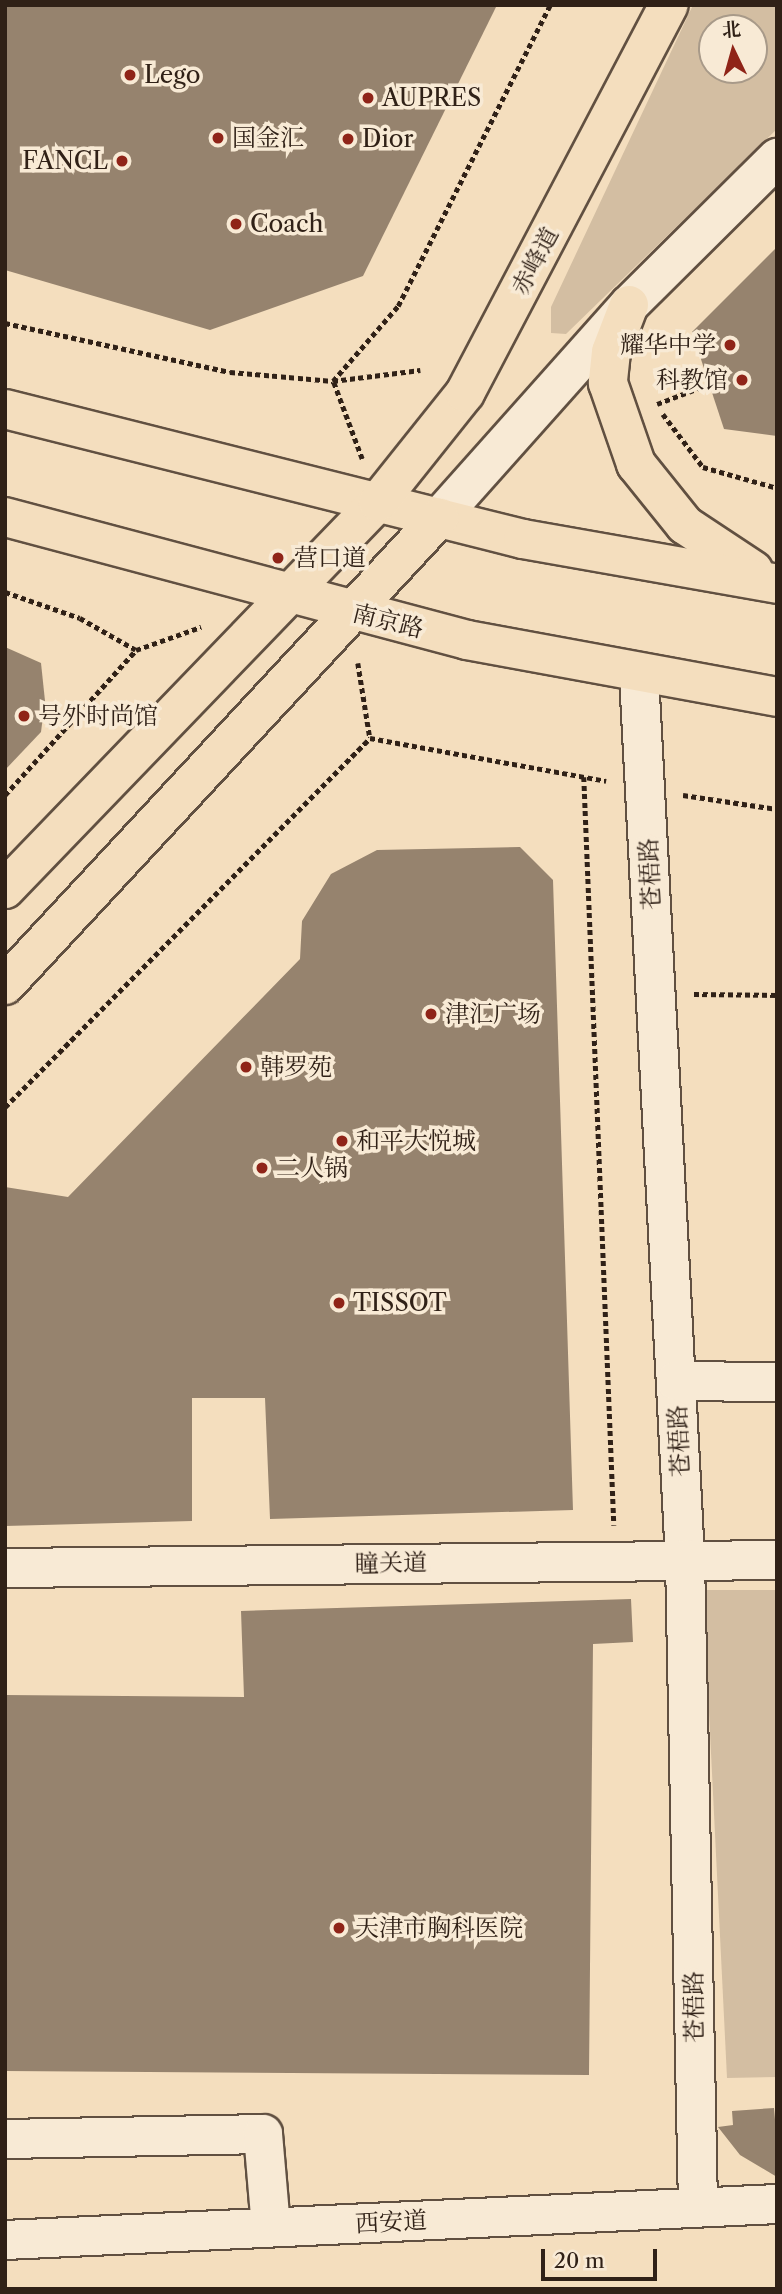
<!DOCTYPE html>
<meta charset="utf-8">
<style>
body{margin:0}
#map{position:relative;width:782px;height:2294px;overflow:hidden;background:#f4debe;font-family:"Libre Caslon Text","Noto Serif SC",serif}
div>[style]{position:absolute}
.green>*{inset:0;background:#d3bea2}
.building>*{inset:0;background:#96836e}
.path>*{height:4.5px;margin-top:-2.25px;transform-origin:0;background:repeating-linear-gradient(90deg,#302117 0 5px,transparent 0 8.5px)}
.roads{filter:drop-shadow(2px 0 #615041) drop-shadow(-2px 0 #615041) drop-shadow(0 2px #615041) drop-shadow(0 -2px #615041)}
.minor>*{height:38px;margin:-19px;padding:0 19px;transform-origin:19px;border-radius:19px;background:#f8ead5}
.major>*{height:38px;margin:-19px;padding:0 19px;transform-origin:19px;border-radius:19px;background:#f4debe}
.dots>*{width:19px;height:19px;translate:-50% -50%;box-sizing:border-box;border:4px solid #f8ead5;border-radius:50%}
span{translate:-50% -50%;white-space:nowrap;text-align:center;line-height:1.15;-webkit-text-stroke:7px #f8ead5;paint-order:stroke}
.poi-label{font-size:24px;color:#302117}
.left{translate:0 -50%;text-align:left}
.right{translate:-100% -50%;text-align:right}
.street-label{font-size:24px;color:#302117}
.frame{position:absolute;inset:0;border:7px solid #302117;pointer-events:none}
.north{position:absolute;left:698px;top:14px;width:70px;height:70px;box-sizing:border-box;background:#f8ead5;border:2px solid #a89a89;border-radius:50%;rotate:355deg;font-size:19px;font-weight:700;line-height:28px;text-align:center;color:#302117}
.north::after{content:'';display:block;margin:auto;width:24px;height:32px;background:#8f2418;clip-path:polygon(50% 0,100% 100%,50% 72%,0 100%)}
.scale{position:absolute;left:541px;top:2249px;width:116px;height:32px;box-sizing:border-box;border:4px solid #302117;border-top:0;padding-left:9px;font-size:21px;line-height:24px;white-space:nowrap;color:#302117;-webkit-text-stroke:5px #f8ead5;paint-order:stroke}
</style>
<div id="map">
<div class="green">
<i style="clip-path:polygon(evenodd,693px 5px,777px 5px,777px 129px,566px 334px,551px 333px,551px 307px,693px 5px,712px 28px,754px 28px,754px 70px,712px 70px,712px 28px)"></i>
<i style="clip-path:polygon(703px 1590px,777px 1590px,777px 2077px,727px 2078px)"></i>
</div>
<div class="building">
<i style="clip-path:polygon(5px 5px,497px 5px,363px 276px,210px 330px,5px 270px)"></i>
<i style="clip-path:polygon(777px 247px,777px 436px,724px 429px,692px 332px)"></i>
<i style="clip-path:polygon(5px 647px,41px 663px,45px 701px,41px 732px,5px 770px)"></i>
<i style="clip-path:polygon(520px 847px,553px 880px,573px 1510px,270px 1519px,265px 1398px,192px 1398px,192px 1521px,5px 1526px,5px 1187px,68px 1197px,300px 959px,302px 921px,331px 874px,377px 850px)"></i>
<i style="clip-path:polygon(631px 1599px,633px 1642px,593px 1644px,589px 2075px,5px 2071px,5px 1695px,244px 1697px,241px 1611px)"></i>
<i style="clip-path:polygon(774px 2108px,777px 2142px,777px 2177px,740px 2155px,718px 2127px,733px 2125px,732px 2111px)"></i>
</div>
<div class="path">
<i style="left:5px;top:323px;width:230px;rotate:12.3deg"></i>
<i style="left:230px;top:372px;width:103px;rotate:5deg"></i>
<i style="left:333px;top:381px;width:88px;rotate:-7.2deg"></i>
<i style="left:657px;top:404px;width:45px;rotate:-20.9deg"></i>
<i style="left:663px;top:414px;width:66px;rotate:53deg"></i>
<i style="left:703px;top:467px;width:77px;rotate:15.8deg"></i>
<i style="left:362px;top:459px;width:83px;rotate:-110.4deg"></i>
<i style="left:333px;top:381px;width:99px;rotate:-49.1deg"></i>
<i style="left:398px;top:306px;width:337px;rotate:-63.2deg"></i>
<i style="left:5px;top:592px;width:79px;rotate:19.1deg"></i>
<i style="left:80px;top:618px;width:64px;rotate:29.7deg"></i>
<i style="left:358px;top:663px;width:76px;rotate:80.9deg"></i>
<i style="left:584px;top:777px;width:749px;rotate:87.7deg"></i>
<i style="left:5px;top:795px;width:195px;rotate:-47.9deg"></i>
<i style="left:136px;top:650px;width:69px;rotate:-19.5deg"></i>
<i style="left:683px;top:795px;width:95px;rotate:8.5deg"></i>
<i style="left:694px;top:994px;width:83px;rotate:0.7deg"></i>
<i style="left:5px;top:1107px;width:519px;rotate:-45.31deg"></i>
<i style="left:370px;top:738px;width:240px;rotate:10.3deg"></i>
</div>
<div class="roads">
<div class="minor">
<i style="left:439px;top:518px;width:285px;rotate:-48.3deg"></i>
<i style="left:629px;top:305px;width:209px;rotate:-44.8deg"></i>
<i style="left:639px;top:675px;width:885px;rotate:87.02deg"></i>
<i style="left:685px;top:1559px;width:648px;rotate:88.85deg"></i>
<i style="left:676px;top:1381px;width:101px;rotate:0.6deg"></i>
<i style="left:5px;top:1568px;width:772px;rotate:-0.59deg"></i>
<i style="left:5px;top:2139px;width:258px;rotate:-1.1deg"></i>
<i style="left:263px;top:2134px;width:93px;rotate:85.1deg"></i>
<i style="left:5px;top:2240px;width:773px;rotate:-2.67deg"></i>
</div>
<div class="major">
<i style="left:629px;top:305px;width:50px;rotate:111deg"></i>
<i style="left:611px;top:352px;width:31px;rotate:96deg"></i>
<i style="left:608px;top:383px;width:86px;rotate:70.9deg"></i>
<i style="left:636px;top:464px;width:78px;rotate:51.2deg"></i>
<i style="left:685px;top:525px;width:82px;rotate:33.5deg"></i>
<i style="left:5px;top:409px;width:534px;rotate:14.09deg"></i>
<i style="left:523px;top:539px;width:258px;rotate:10deg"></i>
<i style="left:5px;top:517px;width:478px;rotate:14.9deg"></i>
<i style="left:467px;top:640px;width:315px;rotate:10.4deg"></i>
<i style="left:5px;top:889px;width:537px;rotate:-46.06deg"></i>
<i style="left:378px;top:502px;width:139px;rotate:-51.4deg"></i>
<i style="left:465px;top:393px;width:438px;rotate:-62.3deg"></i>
<i style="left:5px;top:985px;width:638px;rotate:-47.1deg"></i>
</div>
</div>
<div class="dots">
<i style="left:130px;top:75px;background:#8f2418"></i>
<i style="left:368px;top:98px;background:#8f2418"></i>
<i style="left:218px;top:138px;background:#8f2418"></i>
<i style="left:348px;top:139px;background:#8f2418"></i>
<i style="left:122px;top:161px;background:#8f2418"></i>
<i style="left:236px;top:224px;background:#8f2418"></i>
<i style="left:730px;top:345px;background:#8f2418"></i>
<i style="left:742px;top:380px;background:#8f2418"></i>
<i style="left:278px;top:558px;background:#8f2418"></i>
<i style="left:24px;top:716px;background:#8f2418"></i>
<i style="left:431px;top:1014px;background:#8f2418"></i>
<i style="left:246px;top:1067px;background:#8f2418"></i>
<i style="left:342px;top:1141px;background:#8f2418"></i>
<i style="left:262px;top:1168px;background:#8f2418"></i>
<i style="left:339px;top:1303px;background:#8f2418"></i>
<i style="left:339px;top:1928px;background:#8f2418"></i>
</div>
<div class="poi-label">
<span class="left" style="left:144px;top:75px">Lego</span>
<span class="left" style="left:382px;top:98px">AUPRES</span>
<span class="left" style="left:232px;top:138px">国金汇</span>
<span class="left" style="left:362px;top:139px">Dior</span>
<span class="right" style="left:108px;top:161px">FANCL</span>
<span class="left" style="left:250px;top:224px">Coach</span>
<span class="right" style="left:716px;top:345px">耀华中学</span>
<span class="right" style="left:728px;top:380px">科教馆</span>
<span class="left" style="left:294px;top:558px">营口道</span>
<span class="left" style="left:38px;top:716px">号外时尚馆</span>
<span class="left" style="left:445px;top:1014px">津汇广场</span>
<span class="left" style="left:260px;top:1067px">韩罗苑</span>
<span class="left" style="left:356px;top:1141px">和平大悦城</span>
<span class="left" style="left:276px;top:1168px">二人锅</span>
<span class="left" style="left:353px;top:1303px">TISSOT</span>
<span class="left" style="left:355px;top:1928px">天津市胸科医院</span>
</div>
<div class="street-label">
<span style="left:535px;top:261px;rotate:-62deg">赤峰道</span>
<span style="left:388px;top:621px;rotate:14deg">南京路</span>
<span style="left:650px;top:874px;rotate:-93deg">苍梧路</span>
<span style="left:679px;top:1441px;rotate:-93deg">苍梧路</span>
<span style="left:391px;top:1563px;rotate:-1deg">瞳关道</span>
<span style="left:694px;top:2007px;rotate:-91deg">苍梧路</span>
<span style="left:391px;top:2222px;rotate:-3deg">西安道</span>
</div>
<div class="frame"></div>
<div class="north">北</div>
<div class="scale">20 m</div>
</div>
